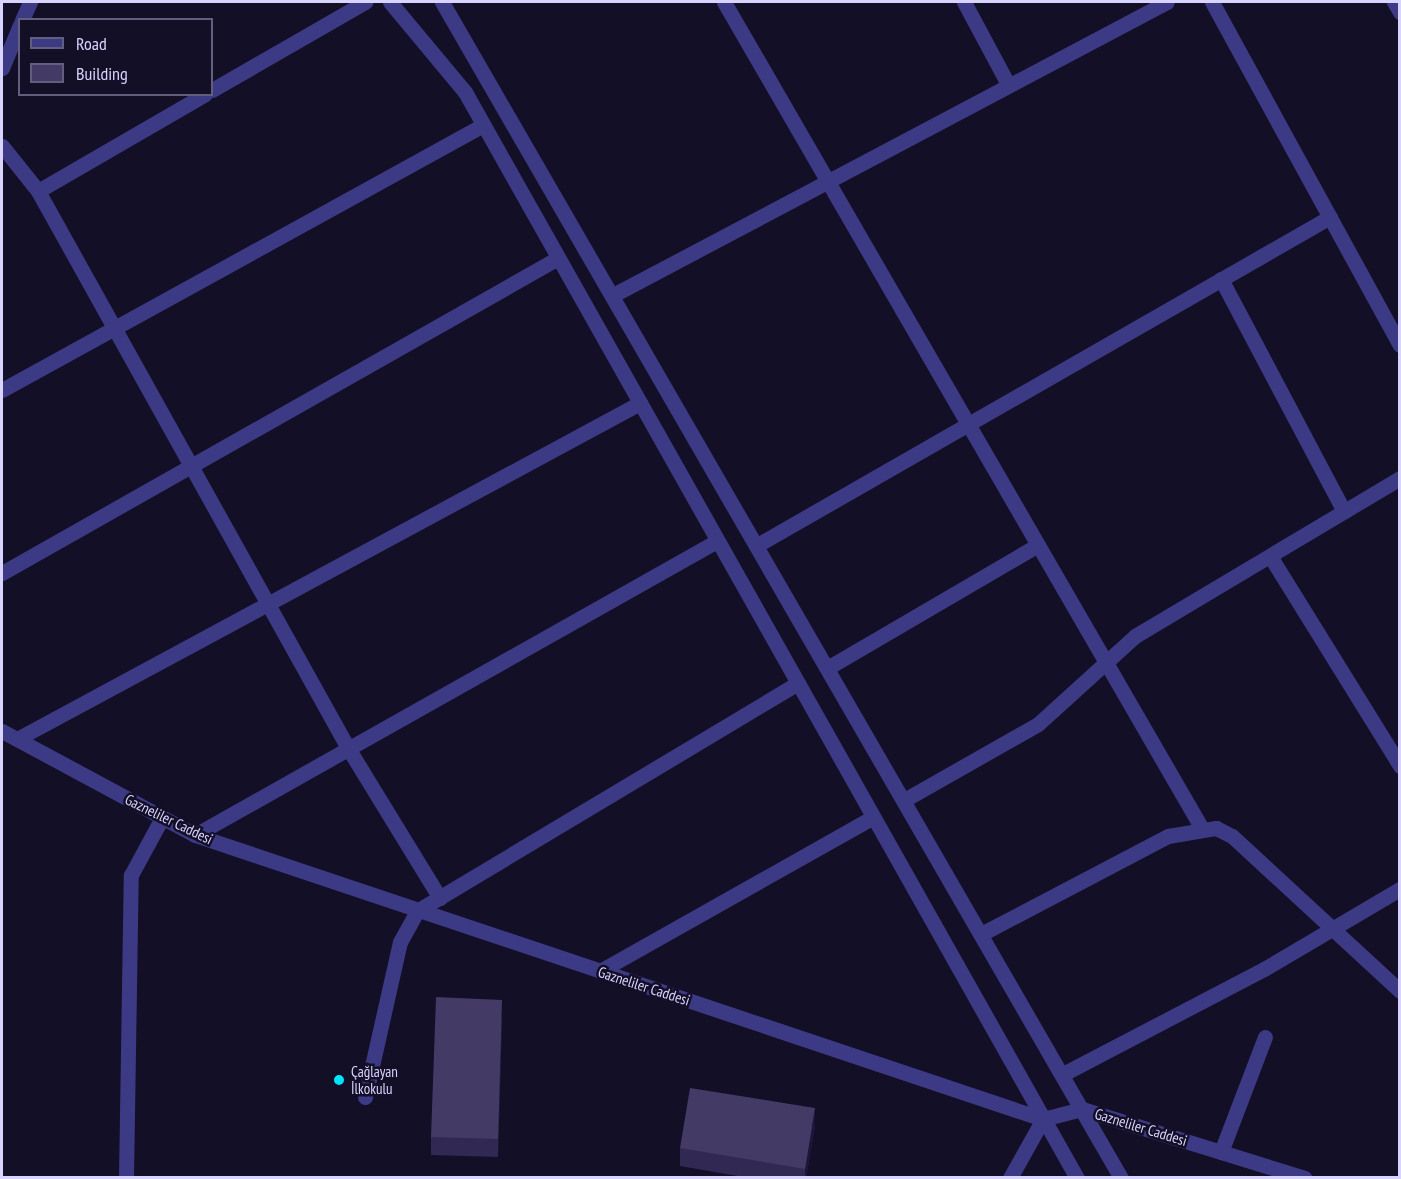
<!DOCTYPE html>
<meta charset="utf-8">
<style>
body{margin:0}
#map{position:relative;width:1401px;height:1179px;overflow:hidden;background:#130f26;font-family:"PT Sans Narrow",sans-serif}
div>[style]{position:absolute}
.minor>*{height:15px;margin:-7.5px;padding:0 7.5px;transform-origin:7.5px;border-radius:7.5px;background:#3d3a85}
.wall>*{inset:0;background:#312854}
.shaded-wall>*{inset:0;background:#1d163a}
.building>*{inset:0;background:#433a66}
.dots>*{width:16px;height:16px;translate:-50% -50%;box-sizing:border-box;border:3px solid #130f26;border-radius:50%}
span{translate:-50% -50%;white-space:nowrap;text-align:center;line-height:1.15;-webkit-text-stroke:5px #130f26;paint-order:stroke}
.street-label{font-size:15px;color:#d9d4ff}
.poi-label{font-size:15px;color:#d9d4ff}
.left{translate:0 -50%;text-align:left}
.frame{position:absolute;inset:0;border:3px solid #d9d4ff;pointer-events:none}
.legend{position:absolute;left:18px;top:18px;width:195px;height:78px;box-sizing:border-box;background:#130f26;border:2px solid #625e7d;margin:0;padding:8px 10px;list-style:none;font-size:18px;color:#d9d4ff}
.legend li{display:flex;align-items:center;gap:12px;height:30px}
.legend b{width:30px;border:2px solid #625e7d}
</style>
<div id="map">
<div class="minor">
<i style="left:390px;top:2px;width:117px;rotate:50.2deg"></i>
<i style="left:465px;top:92px;width:1247px;rotate:60.6deg"></i>
<i style="left:442px;top:2px;width:1358px;rotate:60deg"></i>
<i style="left:724px;top:2px;width:953px;rotate:59.96deg"></i>
<i style="left:964px;top:2px;width:93px;rotate:61.8deg"></i>
<i style="left:1212px;top:2px;width:391px;rotate:61.3deg"></i>
<i style="left:1394px;top:2px;width:12px;rotate:59deg"></i>
<i style="left:22px;top:20px;width:20px;rotate:-66deg"></i>
<i style="left:2px;top:68px;width:47px;rotate:-67.3deg"></i>
<i style="left:212px;top:90px;width:177px;rotate:-29.9deg"></i>
<i style="left:2px;top:146px;width:58px;rotate:51.3deg"></i>
<i style="left:38px;top:191px;width:637px;rotate:60.9deg"></i>
<i style="left:348px;top:748px;width:176px;rotate:58.5deg"></i>
<i style="left:38px;top:191px;width:193px;rotate:-30.1deg"></i>
<i style="left:1221px;top:279px;width:263px;rotate:62.1deg"></i>
<i style="left:615px;top:294px;width:624px;rotate:-27.88deg"></i>
<i style="left:2px;top:390px;width:549px;rotate:-28.85deg"></i>
<i style="left:759px;top:544px;width:658px;rotate:-29.8deg"></i>
<i style="left:1270px;top:556px;width:247px;rotate:58.2deg"></i>
<i style="left:2px;top:573px;width:639px;rotate:-29.53deg"></i>
<i style="left:829px;top:667px;width:242px;rotate:-30.3deg"></i>
<i style="left:2px;top:731px;width:219px;rotate:28.3deg"></i>
<i style="left:195px;top:835px;width:894px;rotate:18.52deg"></i>
<i style="left:1043px;top:1119px;width:40px;rotate:-14.4deg"></i>
<i style="left:1082px;top:1109px;width:233px;rotate:17.2deg"></i>
<i style="left:17px;top:739px;width:708px;rotate:-28.34deg"></i>
<i style="left:906px;top:799px;width:152px;rotate:-29.6deg"></i>
<i style="left:1038px;top:724px;width:131px;rotate:-42.2deg"></i>
<i style="left:1135px;top:636px;width:309px;rotate:-30.8deg"></i>
<i style="left:195px;top:835px;width:599px;rotate:-29.39deg"></i>
<i style="left:983px;top:933px;width:209px;rotate:-27.7deg"></i>
<i style="left:1168px;top:836px;width:49px;rotate:-9.5deg"></i>
<i style="left:1216px;top:828px;width:18px;rotate:27deg"></i>
<i style="left:1232px;top:836px;width:229px;rotate:42.7deg"></i>
<i style="left:600px;top:971px;width:313px;rotate:-29.4deg"></i>
<i style="left:1063px;top:1074px;width:227px;rotate:-27.6deg"></i>
<i style="left:1264px;top:969px;width:158px;rotate:-30.5deg"></i>
<i style="left:365px;top:1097px;width:159px;rotate:-77.3deg"></i>
<i style="left:400px;top:942px;width:35px;rotate:-61deg"></i>
<i style="left:417px;top:911px;width:444px;rotate:-30.9deg"></i>
<i style="left:1221px;top:1152px;width:123px;rotate:-69.1deg"></i>
<i style="left:126px;top:1178px;width:303px;rotate:-89.1deg"></i>
<i style="left:131px;top:875px;width:65px;rotate:-61.5deg"></i>
<i style="left:1010px;top:1178px;width:68px;rotate:-60.8deg"></i>
</div>
<div class="wall">
<i style="clip-path:polygon(502px 1018px,498px 1157px,431px 1155px,431px 1137px)"></i>
<i style="clip-path:polygon(815px 1126px,806px 1178px,749px 1178px,680px 1166px,680px 1148px)"></i>
</div>
<div class="shaded-wall">
<i style="clip-path:polygon(502px 1000px,502px 1018px,498px 1157px,498px 1139px)"></i>
<i style="clip-path:polygon(815px 1108px,815px 1126px,806px 1178px,805px 1178px,805px 1169px)"></i>
</div>
<div class="building">
<i style="clip-path:polygon(436px 997px,502px 1000px,498px 1139px,431px 1137px)"></i>
<i style="clip-path:polygon(690px 1088px,815px 1108px,805px 1169px,680px 1148px)"></i>
</div>
<div class="dots">
<i style="left:339px;top:1080px;background:#00e5ff"></i>
</div>
<div class="street-label">
<span style="left:169px;top:819px;rotate:26deg">Gazneliler Caddesi</span>
<span style="left:644px;top:986px;rotate:18deg">Gazneliler Caddesi</span>
<span style="left:1141px;top:1127px;rotate:17deg">Gazneliler Caddesi</span>
</div>
<div class="poi-label">
<span class="left" style="left:351px;top:1080px">Çağlayan<br>İlkokulu</span>
</div>
<div class="frame"></div>
<ul class="legend">
<li><b style="height:8px;background:#3d3a85"></b>Road</li>
<li><b style="height:16px;background:#433a66"></b>Building</li>
</ul>
</div>
